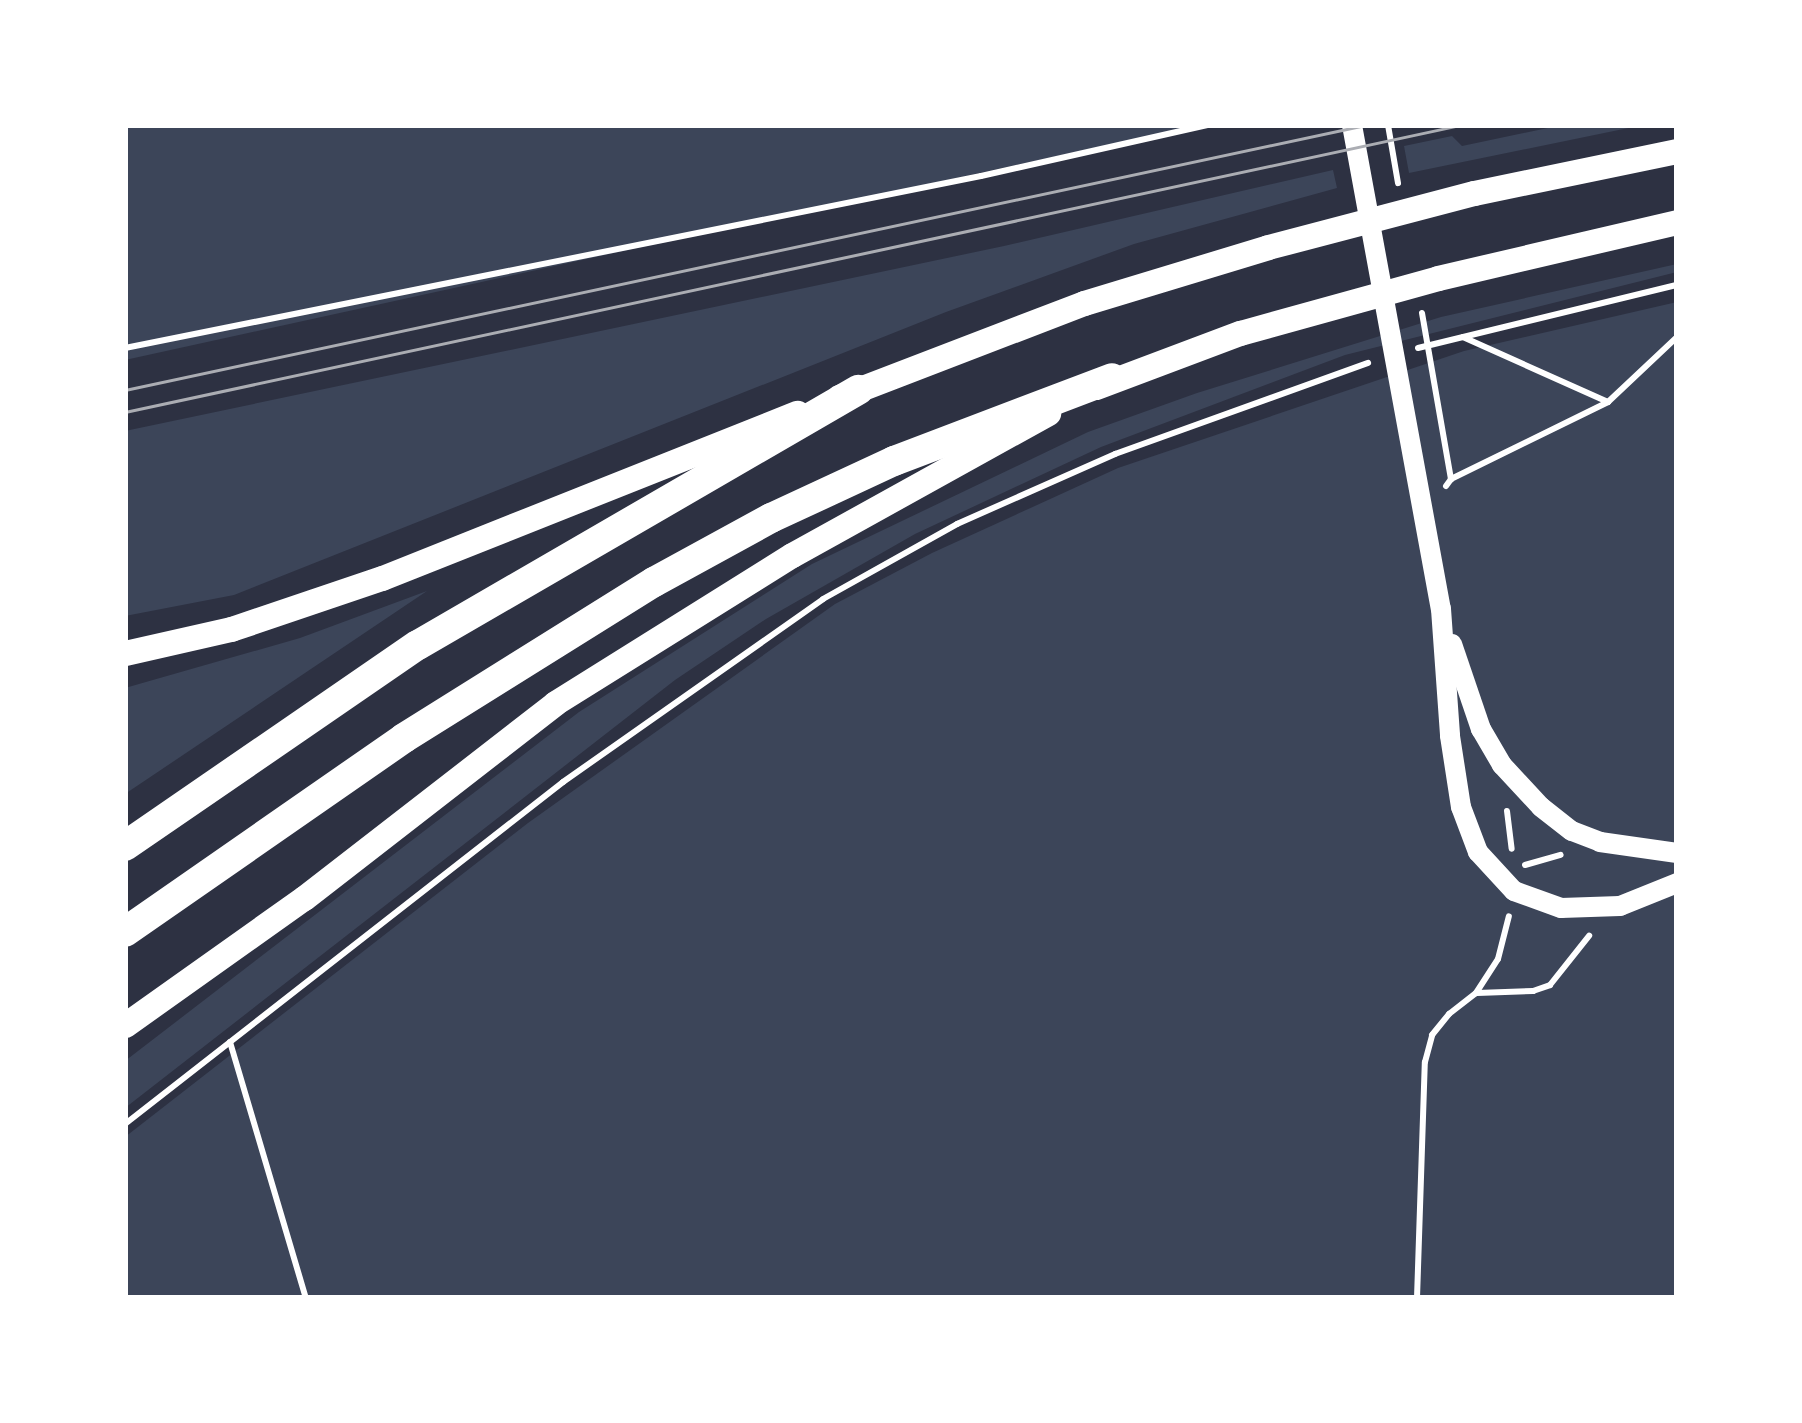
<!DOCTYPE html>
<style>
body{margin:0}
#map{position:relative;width:1802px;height:1423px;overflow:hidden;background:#2d3142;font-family:"Zilla Slab",serif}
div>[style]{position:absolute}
.green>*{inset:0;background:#3c4559}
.path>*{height:6px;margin:-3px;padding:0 3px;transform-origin:3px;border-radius:3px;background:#fff}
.secondary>*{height:20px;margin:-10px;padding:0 10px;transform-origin:10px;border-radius:10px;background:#fff}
.primary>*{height:25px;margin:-12.5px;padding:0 12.5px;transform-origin:12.5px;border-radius:12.5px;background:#fff}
.motorway>*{height:30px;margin:-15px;padding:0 15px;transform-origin:15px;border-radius:15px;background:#fff}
.tram>*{height:2.5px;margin:-1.25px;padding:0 1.25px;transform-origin:1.25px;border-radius:1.25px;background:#abadb3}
span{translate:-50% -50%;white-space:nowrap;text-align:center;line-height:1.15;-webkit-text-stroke:8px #fff;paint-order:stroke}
.frame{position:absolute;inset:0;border:128px solid #fff;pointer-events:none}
</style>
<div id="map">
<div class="green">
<i style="clip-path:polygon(125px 125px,1199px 125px,125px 360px)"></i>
<i style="clip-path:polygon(1562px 125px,1643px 125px,1409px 173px,1404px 146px,1452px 136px,1462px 146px)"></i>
<i style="clip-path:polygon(1333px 170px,1337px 188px,1134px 244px,946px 312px,234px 595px,125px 616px,125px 431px,1004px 246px)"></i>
<i style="clip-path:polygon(1677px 264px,1677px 272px,1345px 355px,1101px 447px,915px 534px,766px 619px,675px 680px,125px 1108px,125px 1061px,579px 712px,812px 564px,1088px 432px,1197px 393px,1441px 317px)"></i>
<i style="clip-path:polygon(1677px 302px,1677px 1298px,125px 1298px,125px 1137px,528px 823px,835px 604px,932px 553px,1118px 468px,1464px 351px)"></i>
<i style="clip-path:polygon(427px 591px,125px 794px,125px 688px,300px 638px)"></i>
</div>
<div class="path">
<i style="left:1388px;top:125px;width:59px;rotate:80.2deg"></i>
<i style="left:1422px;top:313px;width:169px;rotate:80.1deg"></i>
<i style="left:125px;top:348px;width:873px;rotate:-11.36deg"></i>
<i style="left:981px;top:176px;width:232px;rotate:-12.7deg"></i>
<i style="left:1418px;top:348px;width:267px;rotate:-13.7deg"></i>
<i style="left:1608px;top:402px;width:95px;rotate:-43.3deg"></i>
<i style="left:1446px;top:486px;width:9px;rotate:-54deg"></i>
<i style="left:1451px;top:479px;width:175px;rotate:-26.1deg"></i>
<i style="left:1608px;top:402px;width:159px;rotate:-155.9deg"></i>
<i style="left:1507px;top:811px;width:38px;rotate:83deg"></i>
<i style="left:1525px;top:865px;width:37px;rotate:-16deg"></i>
<i style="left:1477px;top:993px;width:56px;rotate:-2deg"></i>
<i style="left:1533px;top:991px;width:18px;rotate:-19deg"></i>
<i style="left:1550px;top:985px;width:63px;rotate:-51.5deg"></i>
<i style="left:230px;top:1042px;width:267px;rotate:73.5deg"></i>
<i style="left:125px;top:1124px;width:556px;rotate:-37.98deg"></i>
<i style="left:563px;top:782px;width:318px;rotate:-35.1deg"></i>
<i style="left:823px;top:599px;width:154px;rotate:-29.2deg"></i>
<i style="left:957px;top:524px;width:173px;rotate:-23.9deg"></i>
<i style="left:1115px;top:454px;width:269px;rotate:-19.8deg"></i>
<i style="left:1417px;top:1298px;width:236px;rotate:-88.1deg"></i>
<i style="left:1425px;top:1062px;width:28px;rotate:-75deg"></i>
<i style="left:1432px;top:1035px;width:27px;rotate:-51deg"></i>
<i style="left:1449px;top:1014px;width:34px;rotate:-38deg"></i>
<i style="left:1476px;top:993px;width:40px;rotate:-57.1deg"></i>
<i style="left:1498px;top:959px;width:44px;rotate:-75.7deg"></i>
</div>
<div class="secondary">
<i style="left:1352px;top:125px;width:492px;rotate:79.6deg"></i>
<i style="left:1441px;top:609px;width:127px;rotate:85.9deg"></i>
<i style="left:1450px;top:736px;width:72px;rotate:81.2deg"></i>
<i style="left:1461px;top:807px;width:48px;rotate:69.3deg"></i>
<i style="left:1478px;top:852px;width:53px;rotate:47.3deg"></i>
<i style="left:1514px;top:891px;width:50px;rotate:19.9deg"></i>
<i style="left:1561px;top:908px;width:59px;rotate:-1.9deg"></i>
<i style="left:1620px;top:906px;width:61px;rotate:-22deg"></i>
<i style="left:1452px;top:644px;width:90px;rotate:71.2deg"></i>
<i style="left:1481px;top:729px;width:42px;rotate:59.7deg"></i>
<i style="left:1502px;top:765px;width:57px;rotate:47.1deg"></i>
<i style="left:1541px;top:807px;width:39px;rotate:38deg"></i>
<i style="left:1572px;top:831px;width:30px;rotate:21deg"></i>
<i style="left:1600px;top:842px;width:78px;rotate:8.1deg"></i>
</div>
<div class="primary">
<i style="left:1096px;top:387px;width:154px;rotate:-20.6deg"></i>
<i style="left:1240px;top:333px;width:205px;rotate:-15.5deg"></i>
<i style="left:1438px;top:278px;width:245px;rotate:-13.2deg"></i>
<i style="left:839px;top:397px;width:262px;rotate:-21deg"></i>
<i style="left:1084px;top:303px;width:192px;rotate:-16.9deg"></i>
<i style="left:1268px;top:247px;width:213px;rotate:-14.7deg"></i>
<i style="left:1474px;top:193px;width:207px;rotate:-11.7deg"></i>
<i style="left:125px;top:653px;width:109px;rotate:-12.8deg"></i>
<i style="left:231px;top:629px;width:159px;rotate:-18.7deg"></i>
<i style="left:382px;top:578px;width:447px;rotate:-21.7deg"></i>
<i style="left:125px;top:1025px;width:219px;rotate:-35.4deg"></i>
<i style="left:304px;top:898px;width:318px;rotate:-37.8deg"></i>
<i style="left:555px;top:703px;width:279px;rotate:-32deg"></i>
<i style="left:792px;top:555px;width:293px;rotate:-29deg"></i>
</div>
<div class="motorway">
<i style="left:125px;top:846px;width:355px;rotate:-34.5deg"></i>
<i style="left:418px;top:645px;width:509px;rotate:-30.09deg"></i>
<i style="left:125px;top:932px;width:340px;rotate:-34.8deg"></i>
<i style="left:404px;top:738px;width:295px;rotate:-32deg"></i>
<i style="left:654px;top:582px;width:133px;rotate:-28.7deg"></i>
<i style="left:771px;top:518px;width:136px;rotate:-24.9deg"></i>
<i style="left:894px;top:461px;width:233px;rotate:-20.8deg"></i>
</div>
<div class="tram">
<i style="left:125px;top:390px;width:1268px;rotate:-12.06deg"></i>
<i style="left:125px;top:412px;width:1366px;rotate:-12.13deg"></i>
</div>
<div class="frame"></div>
</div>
